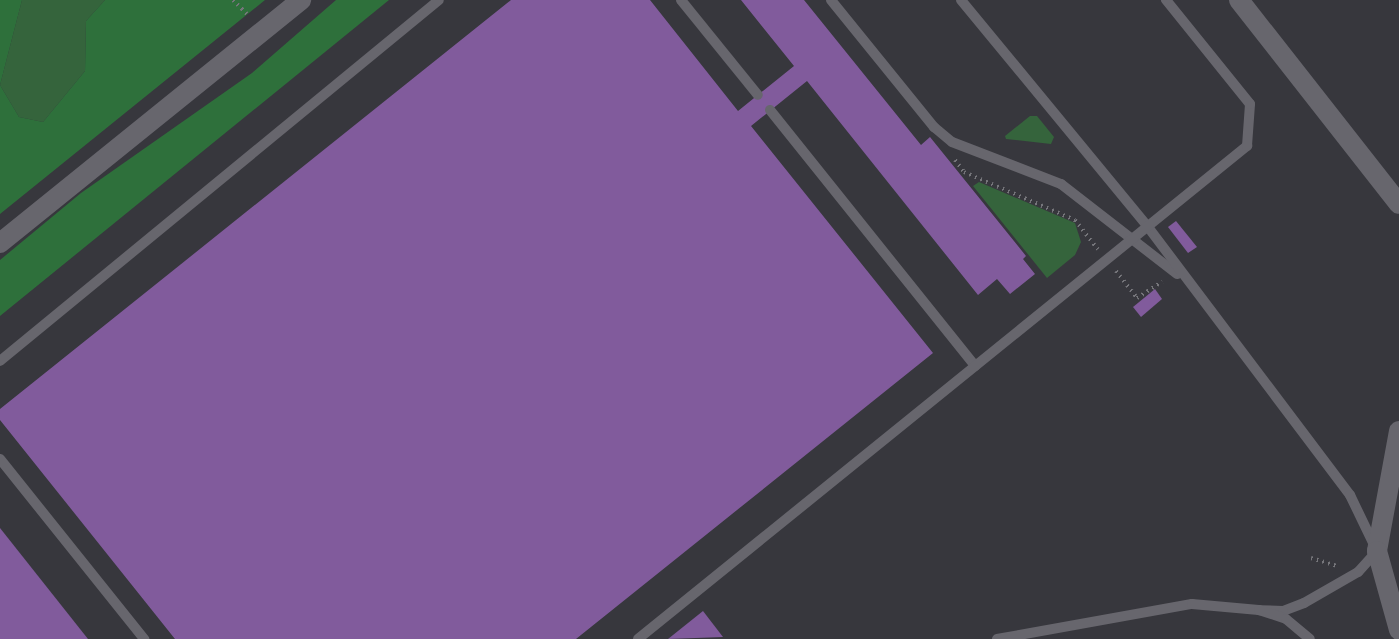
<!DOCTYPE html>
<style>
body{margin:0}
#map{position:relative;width:1399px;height:639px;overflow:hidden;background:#37373d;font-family:"IBM Plex Sans",sans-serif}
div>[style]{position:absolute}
.green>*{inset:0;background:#35643c}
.forest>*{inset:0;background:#2e703b}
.building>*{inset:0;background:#815b9c}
.path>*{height:4px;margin-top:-2px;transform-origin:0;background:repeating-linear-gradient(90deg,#76767b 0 1.5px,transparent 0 6px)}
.lane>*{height:10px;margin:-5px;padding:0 5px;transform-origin:5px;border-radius:5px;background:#67666d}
.street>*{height:20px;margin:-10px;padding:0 10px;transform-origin:10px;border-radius:10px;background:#67666d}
span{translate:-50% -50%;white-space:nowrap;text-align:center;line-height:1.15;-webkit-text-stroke:6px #37373d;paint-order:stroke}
</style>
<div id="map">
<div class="green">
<i style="clip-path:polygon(22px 0,105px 0,86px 21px,85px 71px,43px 122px,19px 117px,0 85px)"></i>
<i style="clip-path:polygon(1030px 116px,1037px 116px,1054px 137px,1051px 144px,1006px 139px,1005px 136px)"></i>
<i style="clip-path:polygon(979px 182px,1075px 223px,1081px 242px,1075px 255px,1047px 278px,973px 186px)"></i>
</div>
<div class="forest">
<i style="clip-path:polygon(0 0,22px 0,0 85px,19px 117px,43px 122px,85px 71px,86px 21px,105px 0,265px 0,0 214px)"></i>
<i style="clip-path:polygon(336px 0,389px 0,0 316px,0 260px,81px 193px,252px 73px)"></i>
</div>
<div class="building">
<i style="clip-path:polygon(511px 0,650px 0,738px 111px,794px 66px,741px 0,804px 0,921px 145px,930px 137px,1026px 256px,1023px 259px,1035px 274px,1010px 294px,997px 279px,978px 295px,807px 81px,751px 126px,933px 353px,576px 639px,175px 639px,0 420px,0 409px)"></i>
<i style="clip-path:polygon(1176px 221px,1197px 247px,1188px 253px,1168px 227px)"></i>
<i style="clip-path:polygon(1155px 289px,1162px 299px,1141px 317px,1133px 307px)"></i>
<i style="clip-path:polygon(0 528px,88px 639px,0 639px)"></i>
<i style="clip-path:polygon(703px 611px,723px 637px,668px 639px)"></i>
</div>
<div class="path">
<i style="left:233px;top:0;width:23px;rotate:45deg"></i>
<i style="left:955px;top:160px;width:15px;rotate:53deg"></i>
<i style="left:964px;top:172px;width:121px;rotate:23.4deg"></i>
<i style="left:1075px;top:220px;width:37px;rotate:52deg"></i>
<i style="left:1116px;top:271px;width:34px;rotate:52deg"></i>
<i style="left:1137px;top:298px;width:30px;rotate:-33deg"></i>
<i style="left:1311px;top:558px;width:27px;rotate:17deg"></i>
</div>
<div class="lane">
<i style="left:681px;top:0;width:122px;rotate:51deg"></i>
<i style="left:831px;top:0;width:164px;rotate:51deg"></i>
<i style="left:934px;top:127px;width:23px;rotate:40deg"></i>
<i style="left:952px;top:142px;width:117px;rotate:21.1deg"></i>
<i style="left:1061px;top:184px;width:147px;rotate:37.8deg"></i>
<i style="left:961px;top:0;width:294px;rotate:50.5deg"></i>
<i style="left:1148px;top:227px;width:336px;rotate:53deg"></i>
<i style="left:1350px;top:495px;width:62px;rotate:64.3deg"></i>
<i style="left:1377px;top:551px;width:28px;rotate:132deg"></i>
<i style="left:1358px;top:572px;width:62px;rotate:150.1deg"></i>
<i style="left:1304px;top:603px;width:22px;rotate:159deg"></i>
<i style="left:1283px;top:611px;width:24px;rotate:-178deg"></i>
<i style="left:770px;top:110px;width:328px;rotate:51.3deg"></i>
<i style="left:0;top:361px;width:568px;rotate:-39.43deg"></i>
<i style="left:0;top:459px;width:231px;rotate:51.3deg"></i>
<i style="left:638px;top:639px;width:784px;rotate:-38.99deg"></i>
<i style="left:1247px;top:146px;width:42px;rotate:-85.9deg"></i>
<i style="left:1250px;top:104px;width:134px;rotate:-128.9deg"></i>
<i style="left:997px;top:639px;width:198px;rotate:-10.2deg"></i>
<i style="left:1192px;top:604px;width:67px;rotate:5.1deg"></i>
<i style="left:1259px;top:610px;width:28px;rotate:18deg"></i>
<i style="left:1286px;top:619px;width:31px;rotate:40deg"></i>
</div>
<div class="street">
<i style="left:1239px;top:0;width:259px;rotate:51.9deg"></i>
<i style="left:0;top:243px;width:387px;rotate:-38.9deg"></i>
<i style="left:1399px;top:431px;width:122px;rotate:100.4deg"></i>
<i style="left:1377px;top:551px;width:82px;rotate:74.4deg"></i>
</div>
</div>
